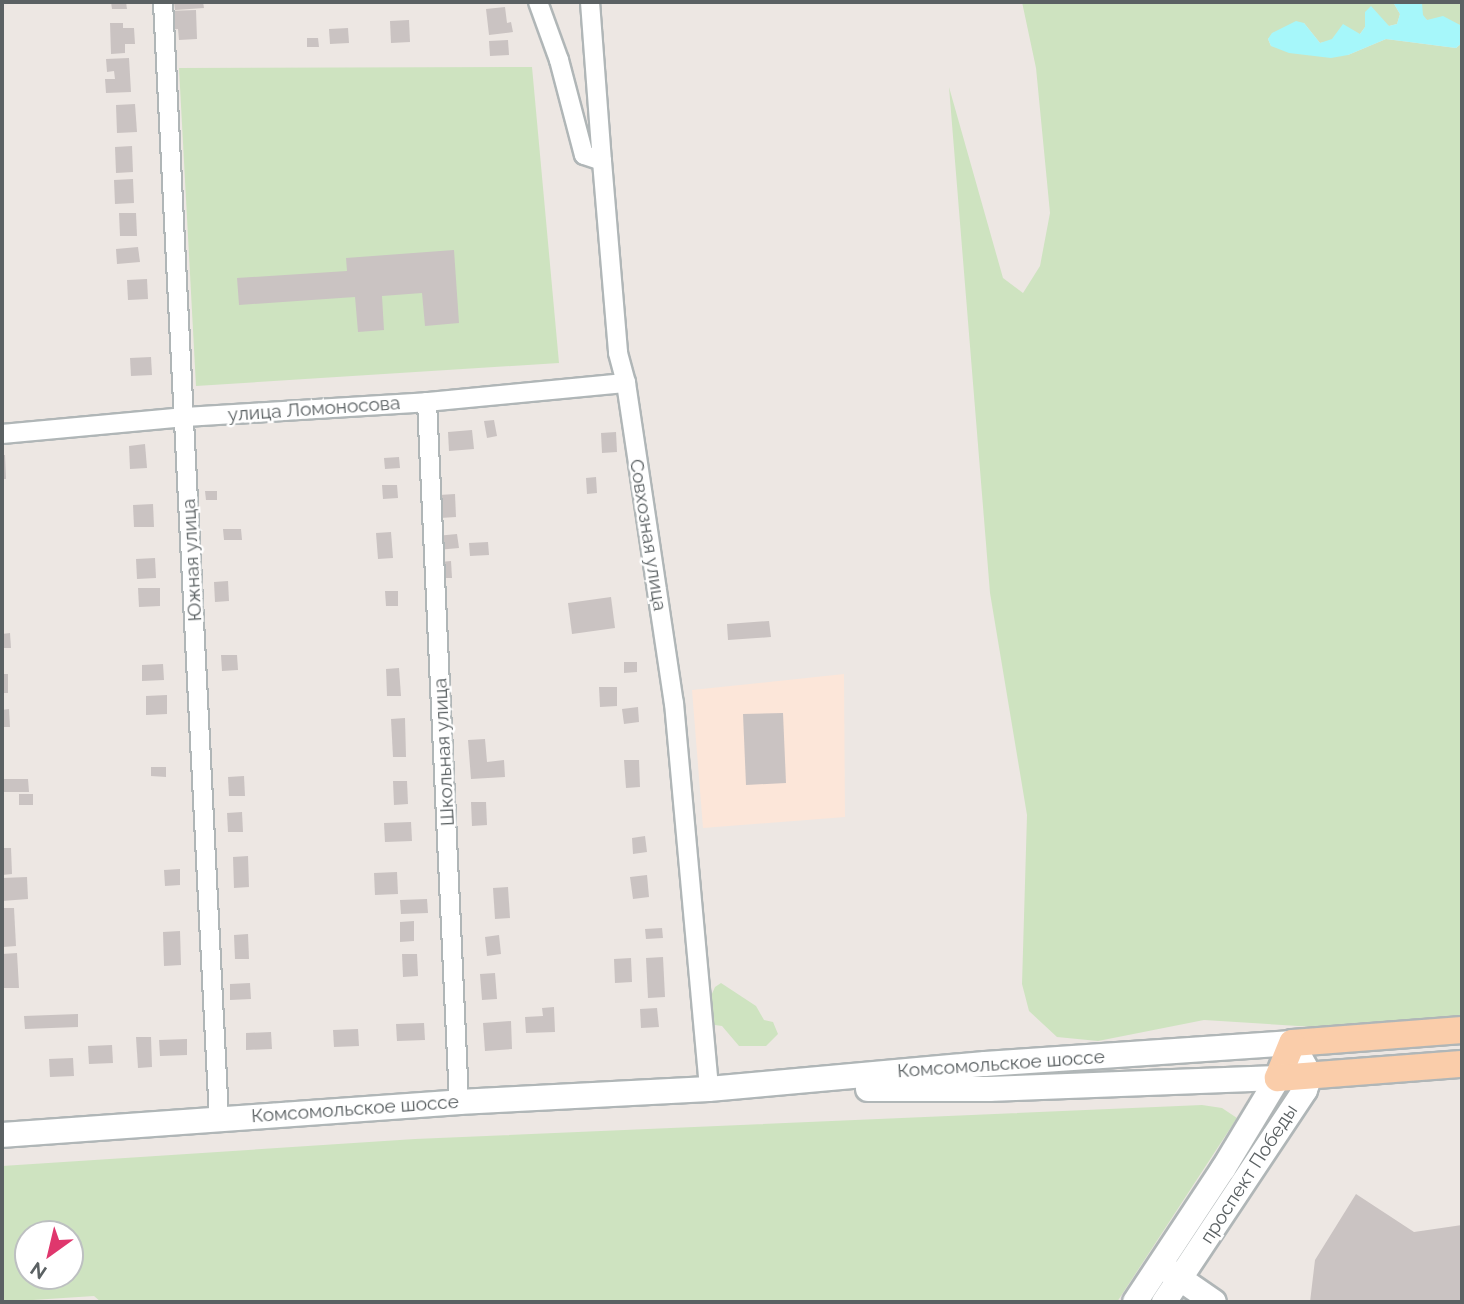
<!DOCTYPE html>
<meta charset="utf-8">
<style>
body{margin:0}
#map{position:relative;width:1464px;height:1304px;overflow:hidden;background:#ede7e3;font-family:Raleway,sans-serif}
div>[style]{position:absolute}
.commercial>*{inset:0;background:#fce6d9}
.green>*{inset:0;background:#cee3c0}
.water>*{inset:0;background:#a6f7fa}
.building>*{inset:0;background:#cac3c2}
.roads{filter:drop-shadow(2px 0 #b0b6b7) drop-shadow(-2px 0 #b0b6b7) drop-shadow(0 2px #b0b6b7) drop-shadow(0 -2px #b0b6b7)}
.street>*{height:18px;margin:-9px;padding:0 9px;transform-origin:9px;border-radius:9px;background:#fff}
.secondary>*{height:24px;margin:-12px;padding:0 12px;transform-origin:12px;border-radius:12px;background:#fff}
.primary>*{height:26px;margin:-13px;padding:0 13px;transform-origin:13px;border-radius:13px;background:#facdaa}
span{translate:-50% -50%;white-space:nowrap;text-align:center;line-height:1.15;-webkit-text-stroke:5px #fff;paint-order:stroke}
.street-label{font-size:19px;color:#5b6163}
.frame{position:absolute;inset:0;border:4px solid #5b6163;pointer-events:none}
.north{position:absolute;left:14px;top:1220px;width:70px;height:70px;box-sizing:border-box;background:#fff;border:2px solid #bdc0c1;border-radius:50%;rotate:214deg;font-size:19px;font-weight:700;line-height:28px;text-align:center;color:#5b6163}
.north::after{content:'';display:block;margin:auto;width:24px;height:32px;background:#df376d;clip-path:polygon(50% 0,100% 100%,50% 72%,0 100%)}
</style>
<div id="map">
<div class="commercial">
<i style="clip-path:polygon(844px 674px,845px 817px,703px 828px,692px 690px)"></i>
</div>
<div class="green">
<i style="clip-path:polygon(1022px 2px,1393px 2px,1400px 14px,1397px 24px,1389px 26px,1365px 12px,1365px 27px,1360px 34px,1320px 43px,1304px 23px,1273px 33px,1268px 39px,1271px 46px,1348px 55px,1386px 39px,1456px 48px,1462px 43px,1462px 1021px,1412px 1033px,1204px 1020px,1098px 1041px,1057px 1037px,1029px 1011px,1022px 984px,1027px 815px,990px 593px,949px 87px,1003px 278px,1023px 293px,1040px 266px,1050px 213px,1036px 68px)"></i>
<i style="clip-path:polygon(1402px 2px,1462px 2px,1462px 26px,1427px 20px)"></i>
<i style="clip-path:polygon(532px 67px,559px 363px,196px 386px,179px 68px)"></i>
<i style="clip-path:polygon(721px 983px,756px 1006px,764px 1020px,773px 1022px,778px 1034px,766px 1046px,739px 1046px,722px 1026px,715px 1025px,708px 1019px,711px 996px,715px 987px)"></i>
<i style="clip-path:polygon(evenodd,1202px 1105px,1222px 1108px,1237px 1118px,1117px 1302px,101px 1302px,94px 1296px,2px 1302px,2px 1166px,415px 1139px,1202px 1105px,28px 1234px,70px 1234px,70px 1276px,28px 1276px,28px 1234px)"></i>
</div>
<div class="water">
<i style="clip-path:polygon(1393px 2px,1422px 3px,1423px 15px,1427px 20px,1443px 16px,1462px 26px,1462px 43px,1456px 48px,1386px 39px,1348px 55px,1331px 58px,1289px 53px,1271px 46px,1268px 39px,1272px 33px,1296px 21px,1304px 23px,1320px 43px,1332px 39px,1343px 24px,1360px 34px,1365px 27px,1365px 12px,1371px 6px,1389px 26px,1397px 24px,1400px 14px)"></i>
</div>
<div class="building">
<i style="clip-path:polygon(111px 2px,126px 2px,127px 9px,112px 9px)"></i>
<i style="clip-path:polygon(174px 2px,203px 2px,204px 8px,175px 10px)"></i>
<i style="clip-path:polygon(505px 7px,507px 23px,511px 22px,513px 32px,489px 35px,486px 9px)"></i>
<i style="clip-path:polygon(196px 10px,197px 39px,179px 40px,178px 29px,169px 30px,168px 11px)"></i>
<i style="clip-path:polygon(409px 20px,410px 42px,391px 43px,390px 21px)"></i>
<i style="clip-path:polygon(110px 23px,123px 23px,123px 28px,134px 28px,135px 44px,125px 44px,125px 53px,111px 54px)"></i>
<i style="clip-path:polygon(348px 28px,349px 43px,330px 44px,329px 29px)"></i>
<i style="clip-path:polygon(307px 38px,318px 38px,319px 47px,307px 47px)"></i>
<i style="clip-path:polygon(508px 40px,509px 55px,490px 56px,489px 41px)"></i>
<i style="clip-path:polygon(129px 58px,131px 92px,106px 93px,105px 79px,115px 79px,114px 71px,107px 72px,106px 59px)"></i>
<i style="clip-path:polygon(135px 104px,137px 132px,117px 133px,116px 105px)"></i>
<i style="clip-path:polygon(132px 146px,133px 172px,116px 173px,115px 147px)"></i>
<i style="clip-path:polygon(133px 179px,134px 203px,115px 204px,114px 180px)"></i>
<i style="clip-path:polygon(119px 213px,136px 213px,137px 236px,120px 236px)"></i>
<i style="clip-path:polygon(138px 247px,140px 262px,117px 264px,116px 249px)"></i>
<i style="clip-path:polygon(454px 250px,459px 323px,425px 326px,422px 293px,382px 296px,384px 330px,358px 332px,355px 297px,239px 305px,237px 278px,347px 271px,346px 258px)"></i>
<i style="clip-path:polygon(147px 279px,148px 299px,128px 300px,127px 280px)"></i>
<i style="clip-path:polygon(151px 357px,152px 375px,131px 376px,130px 358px)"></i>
<i style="clip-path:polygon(494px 420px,497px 436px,487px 438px,484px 421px)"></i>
<i style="clip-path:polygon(472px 430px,474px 449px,449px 451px,448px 432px)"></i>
<i style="clip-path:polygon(616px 432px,617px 452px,602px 453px,601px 433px)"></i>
<i style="clip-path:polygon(145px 444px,147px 468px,130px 469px,129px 446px)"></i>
<i style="clip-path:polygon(2px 455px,5px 455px,6px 479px,2px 479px)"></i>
<i style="clip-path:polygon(399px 457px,400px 468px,385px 469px,384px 458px)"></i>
<i style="clip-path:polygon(596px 477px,597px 493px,587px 494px,586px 478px)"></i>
<i style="clip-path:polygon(382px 485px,397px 485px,398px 498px,383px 499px)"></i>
<i style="clip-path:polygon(205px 491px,217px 491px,217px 500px,206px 500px)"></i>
<i style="clip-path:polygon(455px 494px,456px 517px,440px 518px,439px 495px)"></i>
<i style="clip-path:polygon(153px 504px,154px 527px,134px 527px,133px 505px)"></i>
<i style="clip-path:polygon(223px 529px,241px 529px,242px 540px,224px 540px)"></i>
<i style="clip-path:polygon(391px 532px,393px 558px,378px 559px,376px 533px)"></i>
<i style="clip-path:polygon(457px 534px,459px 548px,437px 550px,436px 536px)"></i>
<i style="clip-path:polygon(488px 542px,489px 555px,470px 556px,469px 543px)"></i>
<i style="clip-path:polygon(155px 558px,156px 578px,137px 579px,136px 559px)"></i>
<i style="clip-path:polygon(451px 561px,452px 578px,441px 578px,440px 562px)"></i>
<i style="clip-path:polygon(228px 581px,229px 601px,215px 602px,214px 582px)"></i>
<i style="clip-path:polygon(138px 588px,160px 588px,160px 606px,139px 607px)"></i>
<i style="clip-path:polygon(385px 591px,398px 591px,398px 606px,386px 606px)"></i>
<i style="clip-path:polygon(611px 597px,615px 628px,572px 634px,568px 603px)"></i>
<i style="clip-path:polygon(769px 621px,771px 637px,728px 640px,727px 624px)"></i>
<i style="clip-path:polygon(10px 633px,11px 648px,2px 648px,2px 634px)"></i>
<i style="clip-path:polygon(221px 655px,237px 655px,238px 670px,222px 671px)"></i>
<i style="clip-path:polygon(624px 662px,637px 662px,637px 672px,624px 673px)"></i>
<i style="clip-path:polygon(163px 664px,164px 680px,142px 681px,142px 665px)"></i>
<i style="clip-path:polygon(399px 668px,401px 696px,387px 696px,386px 669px)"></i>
<i style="clip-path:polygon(2px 674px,8px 674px,8px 693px,2px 693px)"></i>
<i style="clip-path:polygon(599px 687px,617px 687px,617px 706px,600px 707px)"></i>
<i style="clip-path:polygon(167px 695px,167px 714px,146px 715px,146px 696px)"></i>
<i style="clip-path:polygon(638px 707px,639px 722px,624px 724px,622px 709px)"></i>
<i style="clip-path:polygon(9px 709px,10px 727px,2px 727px,2px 710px)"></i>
<i style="clip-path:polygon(783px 713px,786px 783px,746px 785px,743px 714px)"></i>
<i style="clip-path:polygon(405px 718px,406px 757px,393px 757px,391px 719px)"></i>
<i style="clip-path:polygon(485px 739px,487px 762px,504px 760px,505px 777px,471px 779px,468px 740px)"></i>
<i style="clip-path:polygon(624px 760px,639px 760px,640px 787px,626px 788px)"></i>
<i style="clip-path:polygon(151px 767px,166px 767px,166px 777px,151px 776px)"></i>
<i style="clip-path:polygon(244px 776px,245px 796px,229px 796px,228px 777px)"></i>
<i style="clip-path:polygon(2px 779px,28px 779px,29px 792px,2px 792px)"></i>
<i style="clip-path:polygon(393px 781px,407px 781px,408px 804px,394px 805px)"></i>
<i style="clip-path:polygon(19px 794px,33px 794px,33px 805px,19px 805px)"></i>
<i style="clip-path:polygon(471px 802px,486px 802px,487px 825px,472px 826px)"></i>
<i style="clip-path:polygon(242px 812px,243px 832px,228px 832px,227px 813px)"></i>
<i style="clip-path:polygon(411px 822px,412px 841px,385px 842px,384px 823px)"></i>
<i style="clip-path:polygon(645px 836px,647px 852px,633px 854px,632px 838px)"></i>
<i style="clip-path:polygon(2px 848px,11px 848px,12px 874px,2px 875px)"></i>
<i style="clip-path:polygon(248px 856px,249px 887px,234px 888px,233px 857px)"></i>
<i style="clip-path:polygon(180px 869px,180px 885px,165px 886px,164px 870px)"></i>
<i style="clip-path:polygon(397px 872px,398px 894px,375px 895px,374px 873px)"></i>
<i style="clip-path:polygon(647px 875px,649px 897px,633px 899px,630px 877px)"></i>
<i style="clip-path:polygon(27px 877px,28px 899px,2px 901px,2px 878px)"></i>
<i style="clip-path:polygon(508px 887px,510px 918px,495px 919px,493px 888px)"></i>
<i style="clip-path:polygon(427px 899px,428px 913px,401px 914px,400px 900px)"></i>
<i style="clip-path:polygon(2px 908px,14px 908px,16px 946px,3px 947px)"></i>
<i style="clip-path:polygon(414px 921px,414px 941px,400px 942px,400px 922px)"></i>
<i style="clip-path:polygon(662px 928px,663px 938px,646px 939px,645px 929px)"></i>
<i style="clip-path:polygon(180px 931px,181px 965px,164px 966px,163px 932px)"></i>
<i style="clip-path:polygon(248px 934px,249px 959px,235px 959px,234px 935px)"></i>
<i style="clip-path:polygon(499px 935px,501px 954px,487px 956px,485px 937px)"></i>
<i style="clip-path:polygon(17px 953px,19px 988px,3px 988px,2px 954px)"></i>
<i style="clip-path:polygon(402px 954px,417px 954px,418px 976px,403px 977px)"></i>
<i style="clip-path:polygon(663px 957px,665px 997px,648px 998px,646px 958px)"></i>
<i style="clip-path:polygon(631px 958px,632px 982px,615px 983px,614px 959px)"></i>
<i style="clip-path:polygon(495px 973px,497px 999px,482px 1000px,480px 974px)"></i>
<i style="clip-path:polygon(250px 983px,251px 999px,230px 1000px,230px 984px)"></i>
<i style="clip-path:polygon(554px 1007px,555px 1032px,526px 1033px,525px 1017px,543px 1016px,542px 1008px)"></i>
<i style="clip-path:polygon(657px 1008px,659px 1027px,641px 1028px,640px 1009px)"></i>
<i style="clip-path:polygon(78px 1014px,78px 1027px,25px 1029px,24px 1016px)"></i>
<i style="clip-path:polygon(511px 1021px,512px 1049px,485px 1051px,483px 1023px)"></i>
<i style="clip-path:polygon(424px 1023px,425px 1040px,397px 1041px,396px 1024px)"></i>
<i style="clip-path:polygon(358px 1029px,359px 1046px,334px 1047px,333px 1030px)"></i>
<i style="clip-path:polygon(271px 1032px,272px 1049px,246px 1050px,246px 1033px)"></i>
<i style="clip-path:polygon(136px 1037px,151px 1037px,152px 1067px,138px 1068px)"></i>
<i style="clip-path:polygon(187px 1039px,187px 1055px,160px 1056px,159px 1040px)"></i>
<i style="clip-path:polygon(112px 1045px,113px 1063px,89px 1064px,88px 1046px)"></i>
<i style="clip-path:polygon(73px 1058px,74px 1076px,50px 1077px,49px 1059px)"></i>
<i style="clip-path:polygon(1356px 1194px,1414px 1232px,1462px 1225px,1462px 1302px,1310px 1302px,1315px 1260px)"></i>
</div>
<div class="roads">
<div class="street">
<i style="left:163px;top:2px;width:1118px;rotate:87.13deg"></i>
<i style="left:538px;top:2px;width:62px;rotate:70.1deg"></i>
<i style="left:559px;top:60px;width:98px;rotate:75.3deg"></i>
<i style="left:584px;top:155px;width:19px;rotate:18deg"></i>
<i style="left:602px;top:161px;width:193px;rotate:85.2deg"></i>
<i style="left:618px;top:353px;width:31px;rotate:75deg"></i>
<i style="left:626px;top:383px;width:324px;rotate:81.5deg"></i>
<i style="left:674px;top:703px;width:388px;rotate:84.8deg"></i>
<i style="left:590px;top:2px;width:159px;rotate:85.7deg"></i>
<i style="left:427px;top:402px;width:701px;rotate:87.38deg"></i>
<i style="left:2px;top:434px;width:184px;rotate:-5.3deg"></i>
<i style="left:185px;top:417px;width:242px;rotate:-3.5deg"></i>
<i style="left:427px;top:402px;width:200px;rotate:-5.5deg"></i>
</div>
<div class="secondary">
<i style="left:868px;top:1089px;width:121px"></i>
<i style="left:989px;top:1089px;width:289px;rotate:-2.2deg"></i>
<i style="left:1278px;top:1078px;width:106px;rotate:121.1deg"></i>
<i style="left:1223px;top:1169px;width:159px;rotate:123.5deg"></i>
<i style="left:2px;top:1135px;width:458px;rotate:-4.1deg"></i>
<i style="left:459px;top:1102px;width:250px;rotate:-3deg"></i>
<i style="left:709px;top:1089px;width:277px;rotate:-5.2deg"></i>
<i style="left:985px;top:1064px;width:308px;rotate:-3.9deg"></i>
<i style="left:1292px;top:1043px;width:38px;rotate:61deg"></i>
<i style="left:1310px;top:1076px;width:15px;rotate:110deg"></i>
<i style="left:1305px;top:1090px;width:255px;rotate:123.6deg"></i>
<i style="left:1166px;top:1269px;width:58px;rotate:34.5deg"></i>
</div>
<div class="primary">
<i style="left:1462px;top:1030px;width:170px;rotate:175.6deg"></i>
<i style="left:1292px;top:1043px;width:38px;rotate:112deg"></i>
<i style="left:1278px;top:1078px;width:185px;rotate:-4.4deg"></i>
</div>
</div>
<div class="street-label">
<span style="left:314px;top:409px;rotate:-4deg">улица Ломоносова</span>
<span style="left:648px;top:535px;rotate:81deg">Совхозная улица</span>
<span style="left:192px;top:560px;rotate:-93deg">Южная улица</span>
<span style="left:444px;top:752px;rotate:-93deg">Школьная улица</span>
<span style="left:1001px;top:1064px;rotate:-4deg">Комсомольское шоссе</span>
<span style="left:355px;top:1109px;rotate:-4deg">Комсомольское шоссе</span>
<span style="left:1249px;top:1174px;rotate:-57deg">проспект Победы</span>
</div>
<div class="frame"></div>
<div class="north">N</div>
</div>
